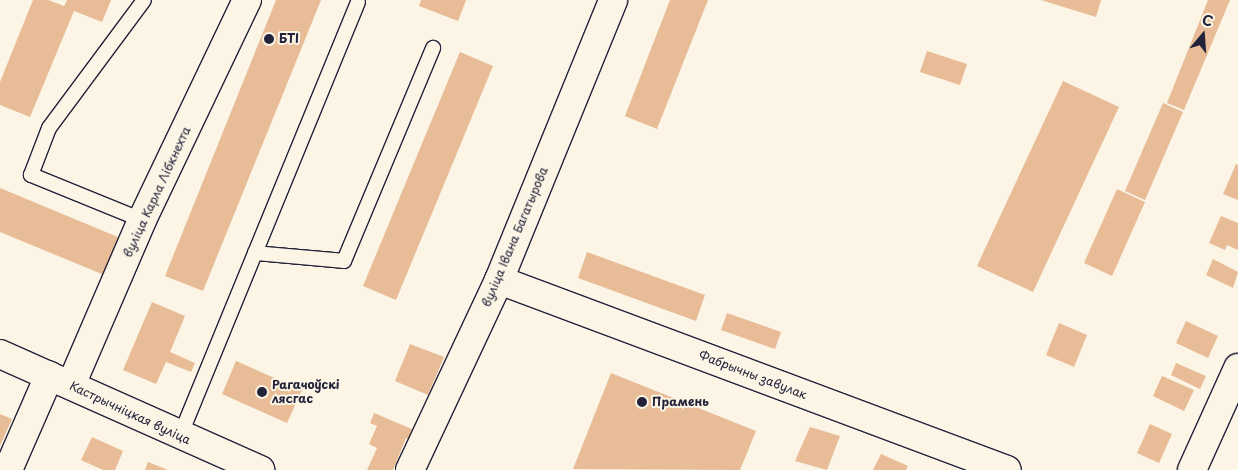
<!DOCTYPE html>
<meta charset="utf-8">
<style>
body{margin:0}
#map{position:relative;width:1238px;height:470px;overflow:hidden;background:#fcf5e5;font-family:"Playpen Sans",sans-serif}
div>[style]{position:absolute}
.building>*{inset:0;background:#e7bc97}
.roads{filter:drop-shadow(1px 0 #22223b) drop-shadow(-1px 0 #22223b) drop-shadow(0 1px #22223b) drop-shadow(0 -1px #22223b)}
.service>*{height:14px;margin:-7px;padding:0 7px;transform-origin:7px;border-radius:7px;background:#fcf5e5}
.minor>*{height:28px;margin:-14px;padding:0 14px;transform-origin:14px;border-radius:14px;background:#fcf5e5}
.secondary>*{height:28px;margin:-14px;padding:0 14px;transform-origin:14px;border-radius:14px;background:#fcf5e5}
.dots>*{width:14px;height:14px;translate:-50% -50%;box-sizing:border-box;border:2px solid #fcf5e5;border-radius:50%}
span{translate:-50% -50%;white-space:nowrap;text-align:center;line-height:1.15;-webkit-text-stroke:4px #fcf5e5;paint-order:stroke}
.poi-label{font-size:12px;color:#22223b;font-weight:700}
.left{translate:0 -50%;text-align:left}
.street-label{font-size:12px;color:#22223b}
.north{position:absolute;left:1178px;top:10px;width:50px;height:50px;-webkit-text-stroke:4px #fcf5e5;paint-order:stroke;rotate:18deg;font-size:14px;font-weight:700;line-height:20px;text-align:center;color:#22223b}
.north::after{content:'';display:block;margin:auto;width:18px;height:22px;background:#22223b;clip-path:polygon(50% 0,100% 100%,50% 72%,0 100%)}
</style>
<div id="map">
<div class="building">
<i style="clip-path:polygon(33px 0,48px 0,64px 6px,67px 0,111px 0,102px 22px,74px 11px,30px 117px,0 105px,0 82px)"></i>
<i style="clip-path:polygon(276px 0,321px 0,203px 291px,165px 276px)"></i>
<i style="clip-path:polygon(421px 0,466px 0,458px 21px,419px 6px)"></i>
<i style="clip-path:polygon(670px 0,708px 0,657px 129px,625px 116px)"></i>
<i style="clip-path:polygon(1041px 0,1101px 0,1096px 17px)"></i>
<i style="clip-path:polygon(1208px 0,1230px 0,1184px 110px,1167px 103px)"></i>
<i style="clip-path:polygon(927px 51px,967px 64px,960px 85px,920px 72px)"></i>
<i style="clip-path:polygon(460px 52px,493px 66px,396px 300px,363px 286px)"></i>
<i style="clip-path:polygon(1063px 81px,1119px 107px,1033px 292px,977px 266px)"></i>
<i style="clip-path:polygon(1163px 103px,1183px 112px,1145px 200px,1125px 191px)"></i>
<i style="clip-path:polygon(1236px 164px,1238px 165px,1238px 200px,1223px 194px)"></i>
<i style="clip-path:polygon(0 188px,125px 240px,109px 277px,0 232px)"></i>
<i style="clip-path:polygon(1117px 189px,1145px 202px,1112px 276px,1084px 263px)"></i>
<i style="clip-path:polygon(1221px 216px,1238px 223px,1238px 250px,1227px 245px,1225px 250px,1209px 243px)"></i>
<i style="clip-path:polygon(587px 252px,705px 295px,696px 321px,578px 278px)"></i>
<i style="clip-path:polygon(1213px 259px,1238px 272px,1233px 288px,1206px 275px)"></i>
<i style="clip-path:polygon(152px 302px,185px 316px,170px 352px,195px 363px,191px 372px,166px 362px,156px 384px,123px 370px)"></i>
<i style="clip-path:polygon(727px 313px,781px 332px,775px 349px,721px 330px)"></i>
<i style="clip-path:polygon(1186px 321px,1218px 336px,1208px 358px,1176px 343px)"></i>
<i style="clip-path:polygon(1059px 323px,1087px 335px,1074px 367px,1046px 355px)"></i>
<i style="clip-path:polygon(410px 344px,444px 357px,428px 395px,395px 381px)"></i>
<i style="clip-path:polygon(236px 361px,302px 390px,287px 423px,222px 394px)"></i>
<i style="clip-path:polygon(1176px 363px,1206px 376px,1200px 389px,1171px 375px)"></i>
<i style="clip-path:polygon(611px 373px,756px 431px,740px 470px,573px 469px)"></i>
<i style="clip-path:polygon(1162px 376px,1194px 390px,1184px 411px,1153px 396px)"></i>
<i style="clip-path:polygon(374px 413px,414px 430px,410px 440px,406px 438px,393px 470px,367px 470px,377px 448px,369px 444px,377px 426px,370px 423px)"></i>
<i style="clip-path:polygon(0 414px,12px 419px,0 446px)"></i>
<i style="clip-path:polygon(1150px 424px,1172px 434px,1159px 463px,1137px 453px)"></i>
<i style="clip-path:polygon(810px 427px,840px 436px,827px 470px,795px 461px)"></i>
<i style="clip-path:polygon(92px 437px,123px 451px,115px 470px,103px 470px,81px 460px)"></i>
<i style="clip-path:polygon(881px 454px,908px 466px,906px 470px,873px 470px)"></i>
<i style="clip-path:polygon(148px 462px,168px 470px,145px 470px)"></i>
</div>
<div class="roads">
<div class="service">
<i style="left:142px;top:220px;width:120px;rotate:-157.9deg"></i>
<i style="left:31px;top:175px;width:50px;rotate:-69deg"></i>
<i style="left:49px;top:128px;width:159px;rotate:-53.4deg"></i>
<i style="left:255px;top:253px;width:89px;rotate:5.1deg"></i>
<i style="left:344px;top:261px;width:231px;rotate:-67.3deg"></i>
<i style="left:180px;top:436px;width:469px;rotate:-67.7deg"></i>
</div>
<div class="minor">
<i style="left:499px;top:280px;width:542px;rotate:20.51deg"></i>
<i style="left:71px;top:385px;width:180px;rotate:-66.7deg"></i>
<i style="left:142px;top:220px;width:244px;rotate:-64.5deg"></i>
<i style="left:8px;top:470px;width:103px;rotate:-66.4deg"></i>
<i style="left:410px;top:470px;width:210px;rotate:-64.9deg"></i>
<i style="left:499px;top:280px;width:302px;rotate:-67.8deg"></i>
<i style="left:1192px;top:470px;width:112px;rotate:-65.7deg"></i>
</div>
<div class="secondary">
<i style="left:0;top:354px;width:285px;rotate:24deg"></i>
</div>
</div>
<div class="dots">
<i style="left:269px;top:39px;background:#22223b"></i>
<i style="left:262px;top:392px;background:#22223b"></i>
<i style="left:642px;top:402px;background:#22223b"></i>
</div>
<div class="poi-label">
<span class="left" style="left:279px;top:39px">БТІ</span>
<span class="left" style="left:272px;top:392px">Рагачоўскі<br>лясгас</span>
<span class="left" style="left:652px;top:402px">Прамень</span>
</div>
<div class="street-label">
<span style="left:157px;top:192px;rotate:-65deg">вуліца Карла Лібкнехта</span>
<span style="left:515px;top:237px;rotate:-67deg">вуліца Івана Багатырова</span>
<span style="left:753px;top:375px;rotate:21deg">Фабрычны завулак</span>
<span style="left:130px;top:413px;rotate:25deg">Кастрычніцкая вуліца</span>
</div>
<div class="north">С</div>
</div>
